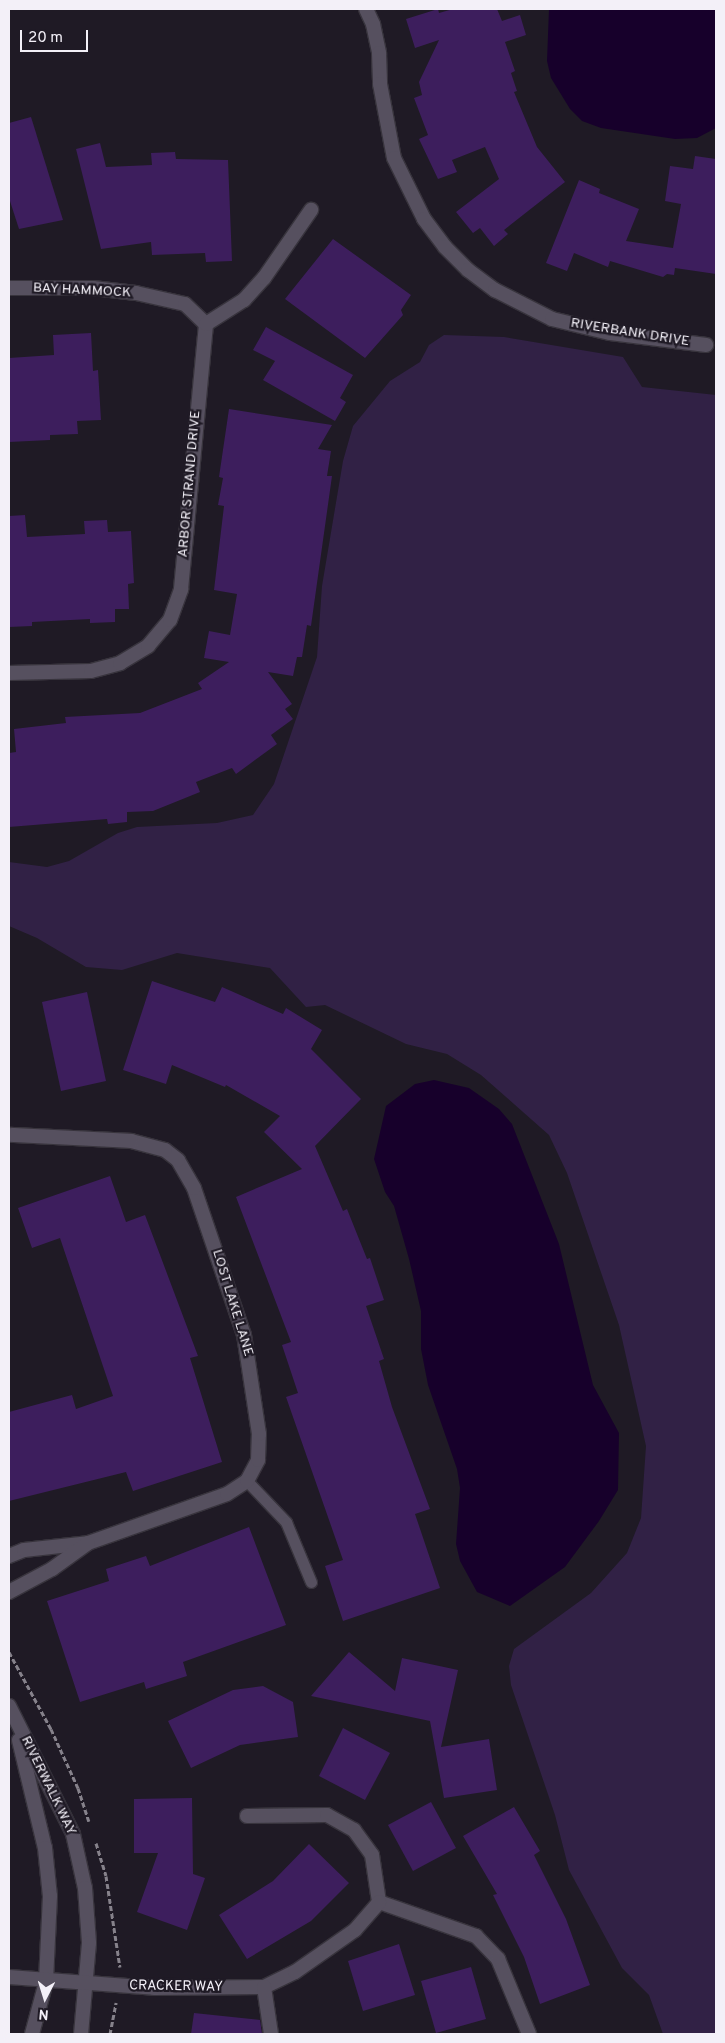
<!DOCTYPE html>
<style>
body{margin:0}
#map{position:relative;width:725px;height:2043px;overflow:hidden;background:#1f1a25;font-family:Overpass,sans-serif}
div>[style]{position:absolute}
.green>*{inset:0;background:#312145}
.water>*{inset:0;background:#17002b}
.building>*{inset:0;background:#3d1e5d}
.path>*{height:3px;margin-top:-1.5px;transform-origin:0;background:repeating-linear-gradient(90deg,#86828b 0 5px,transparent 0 7.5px)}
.roads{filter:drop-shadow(1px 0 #38343d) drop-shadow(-1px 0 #38343d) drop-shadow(0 1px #38343d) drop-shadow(0 -1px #38343d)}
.service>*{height:11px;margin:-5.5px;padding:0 5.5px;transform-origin:5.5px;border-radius:5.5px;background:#56505f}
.minor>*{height:14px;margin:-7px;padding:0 7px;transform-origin:7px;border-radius:7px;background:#56505f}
span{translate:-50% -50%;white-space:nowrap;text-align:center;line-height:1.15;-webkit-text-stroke:4.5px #1f1a25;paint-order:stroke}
.street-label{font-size:14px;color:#f3f0f8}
.frame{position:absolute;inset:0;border:10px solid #f3f0f8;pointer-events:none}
.north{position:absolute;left:20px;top:1973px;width:50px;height:50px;-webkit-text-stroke:4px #1f1a25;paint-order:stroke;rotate:185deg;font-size:14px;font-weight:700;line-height:20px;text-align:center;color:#f3f0f8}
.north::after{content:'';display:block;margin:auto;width:18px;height:22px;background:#f3f0f8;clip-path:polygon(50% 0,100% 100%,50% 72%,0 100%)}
.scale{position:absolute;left:20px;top:30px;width:68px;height:22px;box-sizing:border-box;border:2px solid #f3f0f8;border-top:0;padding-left:6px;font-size:15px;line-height:18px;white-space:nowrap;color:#f3f0f8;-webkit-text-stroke:4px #1f1a25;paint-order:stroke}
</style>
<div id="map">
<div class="green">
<i style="clip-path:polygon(444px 335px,504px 337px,623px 357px,642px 387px,716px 395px,716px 2034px,663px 2034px,649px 1995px,622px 1968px,569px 1870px,555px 1815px,511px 1685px,509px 1666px,514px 1649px,591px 1593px,627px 1553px,641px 1518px,646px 1446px,619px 1325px,567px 1173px,549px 1135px,481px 1075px,447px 1054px,406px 1044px,325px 1005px,306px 1007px,270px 968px,177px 953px,122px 970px,86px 967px,37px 938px,9px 926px,9px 862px,47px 867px,69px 861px,118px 833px,137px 827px,217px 823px,253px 815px,274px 784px,317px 657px,322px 586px,343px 461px,353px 426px,390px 381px,420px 362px,429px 345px)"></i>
</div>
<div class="water">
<i style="clip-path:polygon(549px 9px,716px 9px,716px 128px,697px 138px,675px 139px,601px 128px,582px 121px,570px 109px,551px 78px,547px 61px)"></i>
<i style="clip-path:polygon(434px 1080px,469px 1088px,499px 1109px,512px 1124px,559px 1244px,593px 1385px,619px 1433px,618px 1490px,599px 1521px,565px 1567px,510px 1606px,477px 1592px,460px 1561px,456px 1544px,460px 1488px,457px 1469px,428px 1385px,421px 1349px,421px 1311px,409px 1259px,394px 1206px,385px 1192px,374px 1159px,386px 1106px,415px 1084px)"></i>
</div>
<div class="building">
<i style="clip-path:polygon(438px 9px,439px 13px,453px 9px,497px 9px,502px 21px,520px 15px,526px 35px,505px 42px,515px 71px,511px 73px,517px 91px,514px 92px,537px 147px,565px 182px,504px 230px,508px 234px,494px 246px,480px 228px,473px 233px,456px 212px,499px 179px,485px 147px,452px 160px,457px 172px,438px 179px,419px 139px,428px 135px,414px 98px,422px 95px,419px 82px,439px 40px,415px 48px,406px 19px)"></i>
<i style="clip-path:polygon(31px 117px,63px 220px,19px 229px,9px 198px,9px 123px)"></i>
<i style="clip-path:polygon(100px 143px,106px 167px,152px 165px,151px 153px,175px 152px,176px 159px,228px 160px,232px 261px,206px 262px,205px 253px,152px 255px,151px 242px,101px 249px,76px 149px)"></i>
<i style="clip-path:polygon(695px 156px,716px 159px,716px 274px,675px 268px,674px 275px,667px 274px,663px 277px,610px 261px,608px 267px,574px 253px,567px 271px,546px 263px,579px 180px,600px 189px,599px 193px,639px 209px,626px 241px,673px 248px,681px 204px,665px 201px,670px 166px,693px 169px)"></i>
<i style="clip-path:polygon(333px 239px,411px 295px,401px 310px,403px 315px,365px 358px,285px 299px)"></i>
<i style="clip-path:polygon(266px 327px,353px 375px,340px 398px,346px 402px,335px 421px,263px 380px,275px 361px,253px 350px)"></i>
<i style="clip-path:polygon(91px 333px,93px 371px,98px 370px,101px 420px,77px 421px,78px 434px,50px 435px,50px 440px,9px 442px,9px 358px,54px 355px,53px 335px)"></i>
<i style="clip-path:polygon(229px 409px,332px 425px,318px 449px,331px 451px,327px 476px,332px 476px,311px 626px,307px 625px,302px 657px,297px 657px,293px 676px,268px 672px,292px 704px,285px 709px,293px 719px,271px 735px,277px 744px,236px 774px,232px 768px,196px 782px,200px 792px,153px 811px,127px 812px,127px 822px,108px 824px,107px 819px,9px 827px,9px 753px,16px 752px,14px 729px,66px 723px,65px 717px,140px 713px,202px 689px,198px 683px,229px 662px,204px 658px,209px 631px,230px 635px,237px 594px,214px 590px,224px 506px,218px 505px,223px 478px,219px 477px)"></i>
<i style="clip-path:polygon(25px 515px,27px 537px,85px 534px,84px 521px,107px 520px,108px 532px,131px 531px,134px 583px,128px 584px,129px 609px,115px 609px,115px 622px,90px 623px,90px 619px,32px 622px,32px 626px,9px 627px,9px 516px)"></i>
<i style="clip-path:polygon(152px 981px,215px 1002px,222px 987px,283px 1014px,286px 1008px,322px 1030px,311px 1049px,361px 1099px,315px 1146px,343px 1211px,347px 1209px,367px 1259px,370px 1258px,384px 1300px,366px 1306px,384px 1359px,379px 1361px,392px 1407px,430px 1509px,415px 1514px,440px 1588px,343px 1621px,325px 1566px,343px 1560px,286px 1397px,298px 1393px,282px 1345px,291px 1342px,236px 1197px,302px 1169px,264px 1132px,280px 1116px,226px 1085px,225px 1087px,172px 1065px,166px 1084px,123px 1070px)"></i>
<i style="clip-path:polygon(87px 992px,106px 1081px,61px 1091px,42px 1002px)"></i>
<i style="clip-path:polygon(110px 1176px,126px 1222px,145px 1215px,198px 1356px,190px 1358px,222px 1462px,133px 1491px,126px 1472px,9px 1501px,9px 1412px,72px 1395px,76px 1409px,113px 1396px,60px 1238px,32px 1248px,18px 1208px)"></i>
<i style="clip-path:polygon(249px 1527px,286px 1625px,183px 1662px,187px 1676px,146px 1689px,144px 1682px,80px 1702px,47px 1601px,109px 1581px,106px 1569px,146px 1556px,150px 1566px)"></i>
<i style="clip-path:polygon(349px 1652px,395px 1691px,402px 1658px,458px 1670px,441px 1747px,489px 1739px,497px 1790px,444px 1798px,430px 1721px,311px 1696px)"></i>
<i style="clip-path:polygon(263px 1686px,293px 1702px,298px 1737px,240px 1745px,191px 1768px,168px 1721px,233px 1690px)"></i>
<i style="clip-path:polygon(343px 1728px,390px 1753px,365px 1800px,319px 1776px)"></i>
<i style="clip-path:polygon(192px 1798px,193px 1874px,205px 1878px,187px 1930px,137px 1912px,158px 1853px,134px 1853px,134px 1799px)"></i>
<i style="clip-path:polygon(431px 1802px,456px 1848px,413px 1871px,388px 1825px)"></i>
<i style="clip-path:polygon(514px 1807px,540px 1851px,534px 1855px,566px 1919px,590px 1985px,540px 2004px,524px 1957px,493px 1895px,497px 1894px,463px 1836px)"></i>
<i style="clip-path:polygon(309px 1844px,349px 1883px,311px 1921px,247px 1959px,219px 1915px,273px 1881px)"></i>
<i style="clip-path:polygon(399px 1944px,415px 1995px,363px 2011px,348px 1961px)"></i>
<i style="clip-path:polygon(471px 1967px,486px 2019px,436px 2033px,421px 1981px)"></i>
<i style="clip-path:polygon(194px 2013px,260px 2020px,262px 2034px,191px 2034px)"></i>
</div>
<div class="path">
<i style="left:9px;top:1652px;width:88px;rotate:61.4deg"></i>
<i style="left:51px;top:1729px;width:65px;rotate:65.4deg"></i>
<i style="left:78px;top:1788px;width:35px;rotate:72deg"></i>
<i style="left:96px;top:1843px;width:34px;rotate:73deg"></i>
<i style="left:106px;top:1876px;width:92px;rotate:81.3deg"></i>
<i style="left:110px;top:2034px;width:32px;rotate:-79deg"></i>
</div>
<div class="roads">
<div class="service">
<i style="left:247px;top:1481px;width:57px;rotate:46.4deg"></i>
<i style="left:286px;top:1522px;width:65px;rotate:67.4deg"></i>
</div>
<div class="minor">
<i style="left:366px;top:9px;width:17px;rotate:65deg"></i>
<i style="left:373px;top:24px;width:30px;rotate:78deg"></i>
<i style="left:379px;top:53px;width:31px;rotate:88deg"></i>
<i style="left:380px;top:84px;width:75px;rotate:79.3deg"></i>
<i style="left:394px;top:158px;width:68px;rotate:63.8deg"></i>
<i style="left:424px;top:219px;width:35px;rotate:53deg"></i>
<i style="left:445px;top:247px;width:33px;rotate:45deg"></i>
<i style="left:468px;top:270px;width:34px;rotate:37deg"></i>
<i style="left:495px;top:290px;width:64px;rotate:27deg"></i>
<i style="left:552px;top:319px;width:60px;rotate:13.6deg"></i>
<i style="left:610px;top:333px;width:97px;rotate:7.1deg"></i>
<i style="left:9px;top:288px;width:84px"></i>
<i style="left:93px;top:288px;width:43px;rotate:6.6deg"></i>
<i style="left:136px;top:293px;width:50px;rotate:12.7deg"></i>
<i style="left:185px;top:304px;width:29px;rotate:44deg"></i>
<i style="left:9px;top:673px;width:82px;rotate:-1.4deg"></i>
<i style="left:91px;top:671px;width:30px;rotate:-15deg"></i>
<i style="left:120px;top:663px;width:33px;rotate:-31deg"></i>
<i style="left:148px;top:646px;width:34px;rotate:-50deg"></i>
<i style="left:170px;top:620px;width:33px;rotate:-70deg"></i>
<i style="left:181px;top:589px;width:266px;rotate:-84.6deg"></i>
<i style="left:206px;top:324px;width:45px;rotate:-32.3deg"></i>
<i style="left:244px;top:300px;width:30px;rotate:-48deg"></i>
<i style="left:264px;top:278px;width:83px;rotate:-55.3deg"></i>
<i style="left:9px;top:1556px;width:16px;rotate:-22deg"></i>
<i style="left:24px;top:1550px;width:64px;rotate:-6.2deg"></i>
<i style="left:88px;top:1543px;width:147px;rotate:-19.4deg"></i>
<i style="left:227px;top:1494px;width:24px;rotate:-33deg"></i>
<i style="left:247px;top:1481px;width:24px;rotate:-62deg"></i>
<i style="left:258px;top:1460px;width:26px;rotate:-88deg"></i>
<i style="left:259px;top:1434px;width:100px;rotate:-98.6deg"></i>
<i style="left:244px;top:1335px;width:155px;rotate:-108.8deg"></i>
<i style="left:194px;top:1188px;width:32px;rotate:-120deg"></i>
<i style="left:178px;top:1160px;width:16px;rotate:-142deg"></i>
<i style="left:165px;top:1150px;width:35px;rotate:-165deg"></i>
<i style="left:131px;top:1141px;width:120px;rotate:-177.1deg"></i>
<i style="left:9px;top:1592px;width:49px;rotate:-28.1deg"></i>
<i style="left:52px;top:1569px;width:44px;rotate:-35.8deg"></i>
<i style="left:9px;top:1706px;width:143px;rotate:63.4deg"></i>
<i style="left:73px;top:1834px;width:55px;rotate:77.5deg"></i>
<i style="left:85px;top:1888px;width:55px;rotate:85.8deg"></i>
<i style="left:89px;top:1943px;width:91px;rotate:95deg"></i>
<i style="left:19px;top:1740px;width:111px;rotate:76.5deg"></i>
<i style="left:45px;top:1848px;width:48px;rotate:84.1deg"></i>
<i style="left:50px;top:1896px;width:86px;rotate:92.7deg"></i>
<i style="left:46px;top:1982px;width:54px;rotate:105.1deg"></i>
<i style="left:247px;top:1816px;width:80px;rotate:-0.7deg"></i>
<i style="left:327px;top:1815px;width:31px;rotate:29deg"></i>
<i style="left:354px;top:1830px;width:31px;rotate:54deg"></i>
<i style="left:372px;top:1855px;width:48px;rotate:81.5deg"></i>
<i style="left:379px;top:1902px;width:103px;rotate:19.3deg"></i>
<i style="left:476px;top:1936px;width:32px;rotate:46deg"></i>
<i style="left:498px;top:1959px;width:81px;rotate:67.5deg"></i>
<i style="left:9px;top:1977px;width:145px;rotate:4.3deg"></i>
<i style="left:154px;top:1988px;width:110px;rotate:-0.5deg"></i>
<i style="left:264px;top:1987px;width:34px;rotate:-26deg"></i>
<i style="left:295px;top:1972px;width:73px;rotate:-35deg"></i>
<i style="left:355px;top:1930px;width:37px;rotate:-49deg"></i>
<i style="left:264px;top:1987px;width:48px;rotate:81.5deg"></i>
</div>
</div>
<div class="street-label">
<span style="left:82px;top:291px;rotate:3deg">BAY HAMMOCK</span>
<span style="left:630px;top:333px;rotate:9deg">RIVERBANK DRIVE</span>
<span style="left:190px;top:484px;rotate:-85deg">ARBOR STRAND DRIVE</span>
<span style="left:232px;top:1303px;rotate:73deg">LOST LAKE LANE</span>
<span style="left:48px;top:1786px;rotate:64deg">RIVERWALK WAY</span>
<span style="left:176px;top:1987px;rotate:1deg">CRACKER WAY</span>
</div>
<div class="frame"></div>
<div class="north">N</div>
<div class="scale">20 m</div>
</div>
